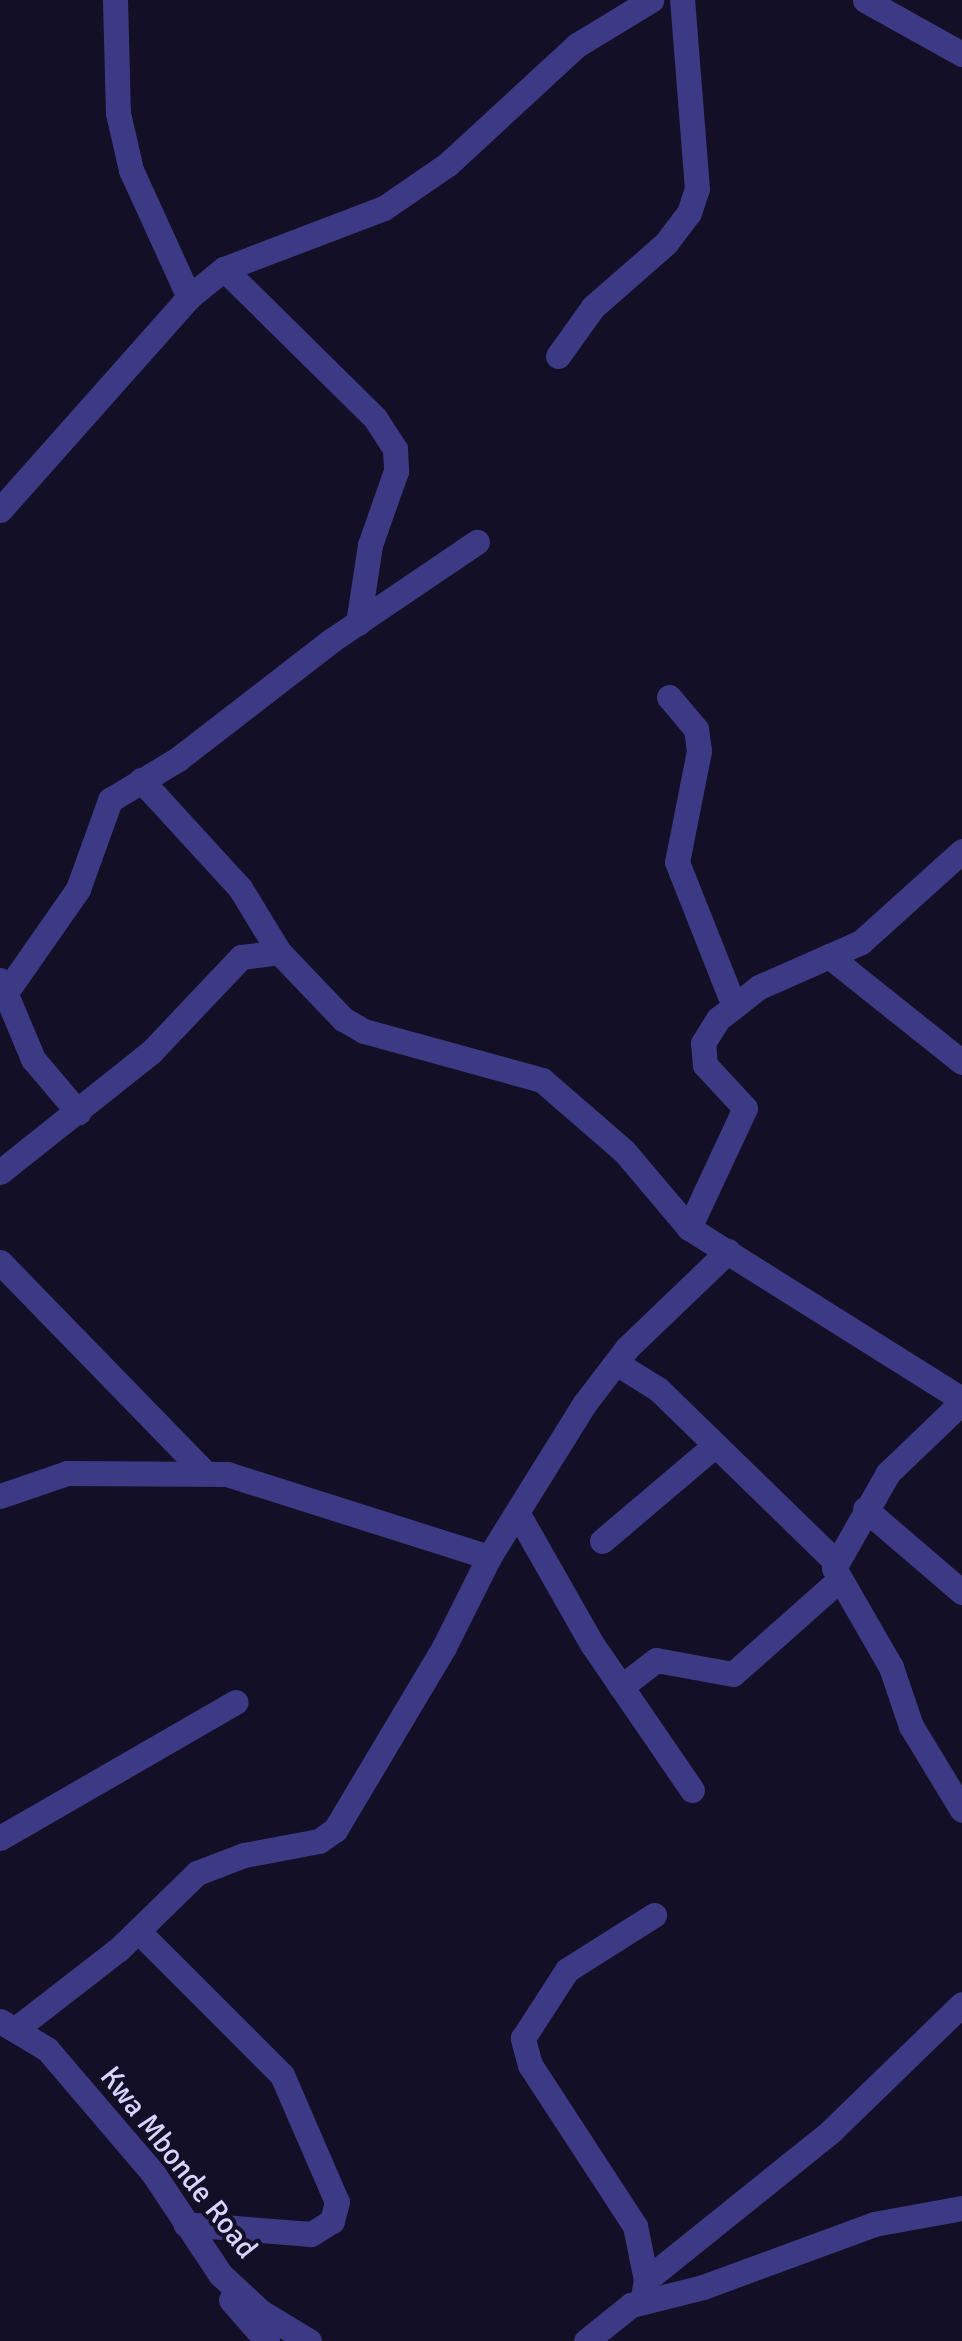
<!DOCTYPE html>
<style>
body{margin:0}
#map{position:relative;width:962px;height:2341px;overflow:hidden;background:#130f26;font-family:Signika,sans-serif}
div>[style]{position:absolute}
.minor>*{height:25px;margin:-12.5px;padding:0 12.5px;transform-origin:12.5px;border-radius:12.5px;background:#3d3a85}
.tertiary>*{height:25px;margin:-12.5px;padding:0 12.5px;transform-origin:12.5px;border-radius:12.5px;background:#3d3a85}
span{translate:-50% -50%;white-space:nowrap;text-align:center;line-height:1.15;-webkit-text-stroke:8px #130f26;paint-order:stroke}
.street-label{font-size:30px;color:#d9d4ff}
</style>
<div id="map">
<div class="minor">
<i style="left:115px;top:0;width:113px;rotate:88.5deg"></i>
<i style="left:118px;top:113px;width:58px;rotate:77.2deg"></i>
<i style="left:131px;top:170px;width:140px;rotate:65.5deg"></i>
<i style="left:865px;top:0;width:111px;rotate:29.1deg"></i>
<i style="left:224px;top:269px;width:212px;rotate:44.6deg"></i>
<i style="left:375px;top:418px;width:37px;rotate:57deg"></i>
<i style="left:395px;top:449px;width:22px;rotate:87deg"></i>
<i style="left:396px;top:471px;width:78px;rotate:109.4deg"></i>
<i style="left:370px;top:545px;width:79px;rotate:98.7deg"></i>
<i style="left:558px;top:356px;width:60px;rotate:-54.5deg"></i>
<i style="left:593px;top:307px;width:97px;rotate:-41.2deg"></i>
<i style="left:666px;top:243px;width:38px;rotate:-53deg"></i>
<i style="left:689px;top:213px;width:25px;rotate:-72deg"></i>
<i style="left:697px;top:189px;width:190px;rotate:-94.5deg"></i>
<i style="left:669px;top:697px;width:42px;rotate:49.8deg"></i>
<i style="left:696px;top:729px;width:22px;rotate:82deg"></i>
<i style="left:699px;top:751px;width:113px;rotate:101.2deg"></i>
<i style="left:677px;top:862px;width:155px;rotate:68.4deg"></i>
<i style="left:141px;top:780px;width:147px;rotate:47.5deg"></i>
<i style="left:240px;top:888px;width:75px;rotate:58.6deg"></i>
<i style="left:829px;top:956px;width:170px;rotate:38.6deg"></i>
<i style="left:0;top:980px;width:86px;rotate:67.3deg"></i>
<i style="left:33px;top:1059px;width:70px;rotate:49.7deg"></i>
<i style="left:9px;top:988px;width:121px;rotate:-55.1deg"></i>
<i style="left:78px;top:889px;width:95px;rotate:-70.2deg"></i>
<i style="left:110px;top:800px;width:79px;rotate:-31.1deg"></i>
<i style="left:178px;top:759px;width:195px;rotate:-37.7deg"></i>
<i style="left:332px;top:640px;width:175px;rotate:-34.1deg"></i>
<i style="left:0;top:1172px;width:193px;rotate:-38.5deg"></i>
<i style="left:151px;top:1052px;width:131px;rotate:-46.5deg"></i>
<i style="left:241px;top:957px;width:38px;rotate:-7deg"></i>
<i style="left:279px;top:952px;width:93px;rotate:46.3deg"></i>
<i style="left:343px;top:1019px;width:24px;rotate:30deg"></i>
<i style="left:364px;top:1031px;width:185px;rotate:15.4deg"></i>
<i style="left:542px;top:1080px;width:108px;rotate:40.9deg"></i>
<i style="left:624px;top:1151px;width:101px;rotate:49.8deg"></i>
<i style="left:689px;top:1228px;width:322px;rotate:32.1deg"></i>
<i style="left:689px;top:1228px;width:132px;rotate:-65deg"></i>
<i style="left:745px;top:1108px;width:59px;rotate:-132.9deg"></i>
<i style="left:705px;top:1065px;width:22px;rotate:-95deg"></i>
<i style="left:703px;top:1043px;width:28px;rotate:-58deg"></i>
<i style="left:718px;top:1019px;width:52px;rotate:-38deg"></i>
<i style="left:759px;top:987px;width:111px;rotate:-23.8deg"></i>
<i style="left:861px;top:942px;width:136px;rotate:-42deg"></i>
<i style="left:0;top:1262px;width:294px;rotate:45.8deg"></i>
<i style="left:616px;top:1363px;width:49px;rotate:31.8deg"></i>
<i style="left:658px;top:1389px;width:247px;rotate:44.2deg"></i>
<i style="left:962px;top:1402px;width:103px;rotate:136.2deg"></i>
<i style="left:888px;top:1473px;width:109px;rotate:119.6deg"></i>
<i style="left:834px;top:1568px;width:114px;rotate:60.1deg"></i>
<i style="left:891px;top:1667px;width:62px;rotate:71.3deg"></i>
<i style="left:911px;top:1726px;width:98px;rotate:58.7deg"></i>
<i style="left:0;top:1496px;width:71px;rotate:-18.9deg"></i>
<i style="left:67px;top:1473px;width:160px;rotate:0.4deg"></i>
<i style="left:227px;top:1474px;width:275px;rotate:17.6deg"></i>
<i style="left:865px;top:1509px;width:128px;rotate:40.6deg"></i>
<i style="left:518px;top:1514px;width:150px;rotate:60.4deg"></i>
<i style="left:592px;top:1644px;width:177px;rotate:55.6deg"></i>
<i style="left:602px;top:1541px;width:148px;rotate:-40.3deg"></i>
<i style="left:621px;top:1687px;width:44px;rotate:-37.6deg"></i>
<i style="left:656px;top:1660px;width:78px;rotate:10.3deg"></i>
<i style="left:733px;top:1674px;width:142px;rotate:-41.6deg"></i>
<i style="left:0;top:1838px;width:272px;rotate:-30deg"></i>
<i style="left:139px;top:1932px;width:202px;rotate:45deg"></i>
<i style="left:282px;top:2075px;width:138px;rotate:66.6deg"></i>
<i style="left:337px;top:2202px;width:20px;rotate:105deg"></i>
<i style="left:332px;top:2221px;width:25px;rotate:148deg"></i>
<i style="left:311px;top:2234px;width:126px;rotate:-175.5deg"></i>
<i style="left:0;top:2021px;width:55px;rotate:30.8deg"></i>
<i style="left:47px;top:2049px;width:163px;rotate:49.5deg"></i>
<i style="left:153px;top:2173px;width:121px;rotate:56.4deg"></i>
<i style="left:220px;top:2274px;width:56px;rotate:42.8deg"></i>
<i style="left:261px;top:2312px;width:56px;rotate:31.1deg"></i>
<i style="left:17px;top:2028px;width:129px;rotate:-37.8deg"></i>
<i style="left:119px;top:1949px;width:109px;rotate:-44.3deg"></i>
<i style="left:197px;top:1873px;width:50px;rotate:-21deg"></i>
<i style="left:244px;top:1855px;width:76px;rotate:-10.6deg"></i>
<i style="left:319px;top:1841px;width:19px;rotate:-35deg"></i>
<i style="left:335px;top:1830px;width:213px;rotate:-59.2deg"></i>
<i style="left:444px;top:1647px;width:101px;rotate:-63.4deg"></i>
<i style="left:489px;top:1557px;width:181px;rotate:-58.1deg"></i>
<i style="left:585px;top:1403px;width:69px;rotate:-52.6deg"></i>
<i style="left:627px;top:1348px;width:140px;rotate:-43.8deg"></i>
<i style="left:646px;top:2280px;width:238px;rotate:-38.8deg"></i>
<i style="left:831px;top:2131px;width:182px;rotate:-44.1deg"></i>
<i style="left:231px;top:2300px;width:55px;rotate:48.7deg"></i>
<i style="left:642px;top:2302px;width:22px;rotate:-80deg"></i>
<i style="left:646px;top:2280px;width:55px;rotate:-101.5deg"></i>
<i style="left:635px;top:2226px;width:192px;rotate:-123.1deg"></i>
<i style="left:530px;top:2065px;width:28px;rotate:-105deg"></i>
<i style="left:523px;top:2038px;width:81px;rotate:-57.1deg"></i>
<i style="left:567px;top:1970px;width:103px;rotate:-32.3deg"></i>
<i style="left:586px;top:2341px;width:58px;rotate:-38.7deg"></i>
<i style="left:631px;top:2305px;width:74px;rotate:-14deg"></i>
<i style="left:703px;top:2287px;width:182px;rotate:-20.2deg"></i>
<i style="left:874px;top:2224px;width:89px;rotate:-10.3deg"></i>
</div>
<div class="tertiary">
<i style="left:0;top:510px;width:285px;rotate:-48.4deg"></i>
<i style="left:189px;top:297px;width:45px;rotate:-38.7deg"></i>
<i style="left:224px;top:269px;width:171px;rotate:-20.9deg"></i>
<i style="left:384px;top:208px;width:78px;rotate:-34.5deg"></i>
<i style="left:448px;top:164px;width:176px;rotate:-42.7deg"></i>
<i style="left:577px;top:45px;width:87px;rotate:-31.3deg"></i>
</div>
<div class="street-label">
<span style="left:178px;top:2163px;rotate:52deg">Kwa Mbonde Road</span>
</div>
</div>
